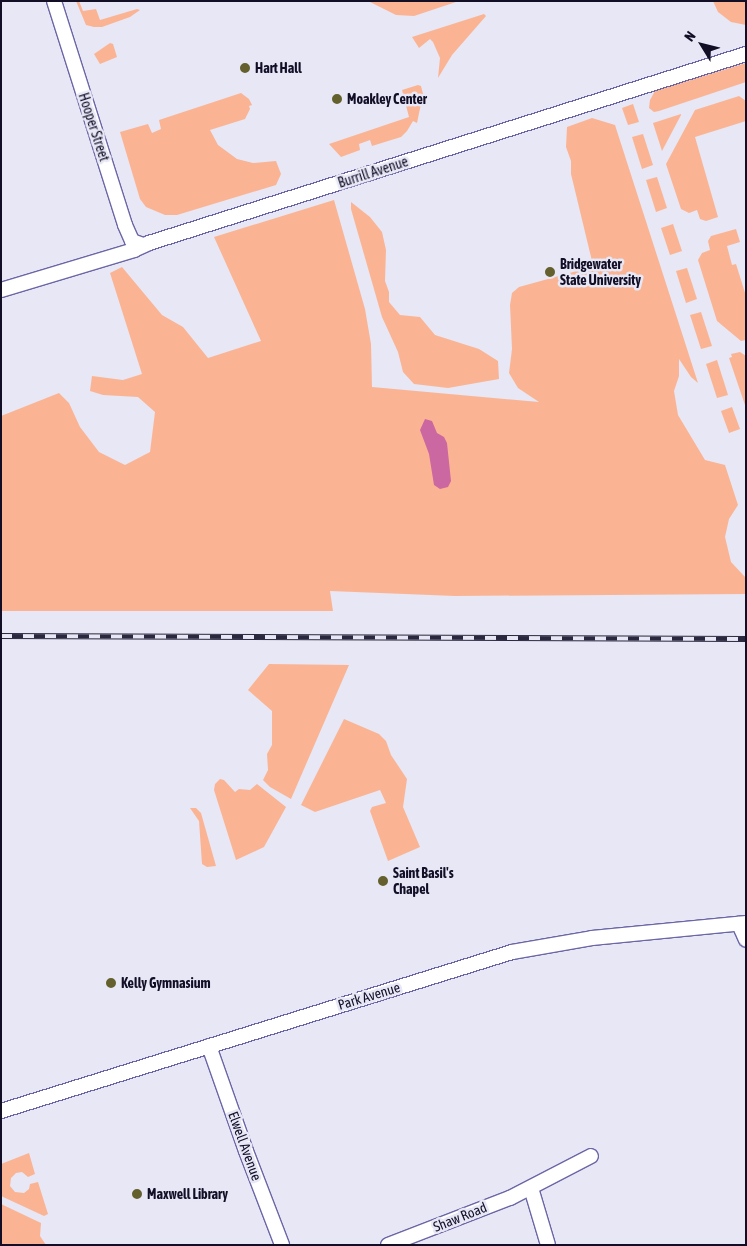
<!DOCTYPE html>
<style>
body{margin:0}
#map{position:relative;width:747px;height:1246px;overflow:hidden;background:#e7e7f5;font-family:"Asap Condensed",sans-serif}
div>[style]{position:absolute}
.green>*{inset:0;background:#fbb493}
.water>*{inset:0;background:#cb67a1}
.roads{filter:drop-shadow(1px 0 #6b66a6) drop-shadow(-1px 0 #6b66a6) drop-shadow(0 1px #6b66a6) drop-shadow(0 -1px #6b66a6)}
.minor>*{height:14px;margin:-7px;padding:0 7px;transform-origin:7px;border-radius:7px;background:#fff}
.rail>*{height:5.5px;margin-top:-2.75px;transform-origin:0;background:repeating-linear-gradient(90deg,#e7e7f5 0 11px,#2a283f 0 22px);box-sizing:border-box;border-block:1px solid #2a283f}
.dots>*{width:14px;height:14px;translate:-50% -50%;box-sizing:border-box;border:2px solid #e7e7f5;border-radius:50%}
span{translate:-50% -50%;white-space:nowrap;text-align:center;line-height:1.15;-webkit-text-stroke:5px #e7e7f5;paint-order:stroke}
.poi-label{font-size:14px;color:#110e26;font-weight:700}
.left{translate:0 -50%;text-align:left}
.street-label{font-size:14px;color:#110e26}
.frame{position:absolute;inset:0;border:2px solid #110e26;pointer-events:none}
.north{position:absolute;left:677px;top:20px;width:50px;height:50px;-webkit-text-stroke:4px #e7e7f5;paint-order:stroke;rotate:306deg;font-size:14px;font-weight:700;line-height:20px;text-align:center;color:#110e26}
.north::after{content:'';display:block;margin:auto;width:18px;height:22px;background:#110e26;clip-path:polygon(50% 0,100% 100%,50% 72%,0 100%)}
</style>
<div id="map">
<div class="green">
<i style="clip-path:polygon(76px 1px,79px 1px,83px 11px,96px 9px,100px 20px,137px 9px,140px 10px,130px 17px,102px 27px,94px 27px,86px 25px)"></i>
<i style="clip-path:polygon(368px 1px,459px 1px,414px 16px,396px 15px)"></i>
<i style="clip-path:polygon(713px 1px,746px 1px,746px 25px,731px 22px,718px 12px)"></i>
<i style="clip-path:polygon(484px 14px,486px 16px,452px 55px,438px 78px,440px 58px,433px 42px,430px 39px,419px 48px,412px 37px)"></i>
<i style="clip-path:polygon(110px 43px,113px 44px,117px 57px,100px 64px,94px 54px)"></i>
<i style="clip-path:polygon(746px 63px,746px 82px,659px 111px,654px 112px,649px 108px,650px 100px,655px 91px)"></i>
<i style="clip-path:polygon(418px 85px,421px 86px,423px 94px,417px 123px,413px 121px,407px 131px,401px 137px,372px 146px,370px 140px,359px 144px,360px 150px,341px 157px,329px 144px,409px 117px,402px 90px)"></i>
<i style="clip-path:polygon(241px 93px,249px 99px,252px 105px,249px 106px,250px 109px,245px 119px,210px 130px,218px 145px,237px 159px,253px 163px,276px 161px,281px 174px,276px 185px,177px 215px,165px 215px,146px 207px,140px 199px,120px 132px,148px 124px,152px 133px,161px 129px,159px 120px)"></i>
<i style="clip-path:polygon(739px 96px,746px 101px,746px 121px,695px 137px,718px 217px,706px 221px,700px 219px,697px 210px,689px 213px,681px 209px,666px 164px,695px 110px)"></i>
<i style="clip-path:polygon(633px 104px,639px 122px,628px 125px,622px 108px)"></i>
<i style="clip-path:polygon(681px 114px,681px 115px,662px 151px,653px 123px)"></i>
<i style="clip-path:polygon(592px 118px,615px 125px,698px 383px,691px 377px,679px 359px,679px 376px,674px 391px,678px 415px,705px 460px,725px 465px,738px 505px,729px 519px,725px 537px,731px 562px,746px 578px,746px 594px,455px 596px,330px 591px,333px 611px,1px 611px,1px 416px,59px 393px,69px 403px,80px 427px,99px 452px,125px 465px,150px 452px,155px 412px,138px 397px,103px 395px,90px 391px,92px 376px,123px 380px,142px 374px,110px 273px,122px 267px,162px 315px,183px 327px,208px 358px,261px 341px,214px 237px,334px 200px,365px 309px,371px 344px,372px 387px,539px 402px,518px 388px,509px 373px,512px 349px,510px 305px,512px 293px,519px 287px,584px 269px,592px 261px,571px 174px,571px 161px,566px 147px,567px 127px)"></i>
<i style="clip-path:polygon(643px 134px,653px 165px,642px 169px,632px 137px)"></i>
<i style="clip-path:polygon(657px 177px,667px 208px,656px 212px,646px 180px)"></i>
<i style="clip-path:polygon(351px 202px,370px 217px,382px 232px,386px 250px,385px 281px,389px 292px,389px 302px,400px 315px,420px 317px,435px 335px,479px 349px,498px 361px,499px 379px,448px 388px,414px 384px,403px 372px,398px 352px,382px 317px,351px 209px)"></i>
<i style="clip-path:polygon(673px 224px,682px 251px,670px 255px,661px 228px)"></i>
<i style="clip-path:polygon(736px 229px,740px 242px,727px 246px,732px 265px,736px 264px,746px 296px,746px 340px,741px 341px,717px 321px,698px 260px,702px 253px,710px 250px,708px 241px,711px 236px)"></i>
<i style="clip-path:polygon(687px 268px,697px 299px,686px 303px,676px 271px)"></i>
<i style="clip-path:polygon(701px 312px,712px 346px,701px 349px,690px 315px)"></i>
<i style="clip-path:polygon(740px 352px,746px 356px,746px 408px,729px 358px,732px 357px,731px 354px)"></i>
<i style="clip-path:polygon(717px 360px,728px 395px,717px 398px,706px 364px)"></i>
<i style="clip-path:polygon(732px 407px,740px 429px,729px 433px,721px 411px)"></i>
<i style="clip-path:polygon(269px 664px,349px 665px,291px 799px,270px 787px,263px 780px,268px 770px,267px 754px,272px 745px,272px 711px,248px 690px)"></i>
<i style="clip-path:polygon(344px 719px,379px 734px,386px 741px,391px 755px,407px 779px,403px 807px,420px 847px,388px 861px,370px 811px,372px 807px,386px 803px,380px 790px,315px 812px,301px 805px)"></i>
<i style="clip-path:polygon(220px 779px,224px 780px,235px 792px,239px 789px,250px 790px,257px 784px,286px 807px,264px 847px,236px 860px,214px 790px,215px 784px)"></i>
<i style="clip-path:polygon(190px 808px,196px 808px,201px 813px,216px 866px,207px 867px,202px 864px,199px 821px)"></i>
<i style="clip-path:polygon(29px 1153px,35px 1174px,28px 1177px,22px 1172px,16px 1173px,11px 1178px,10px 1186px,15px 1192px,24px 1193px,29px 1189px,30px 1184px,38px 1182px,48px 1214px,44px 1216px,1px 1196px,1px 1164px)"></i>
<i style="clip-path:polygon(1px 1204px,41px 1223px,40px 1236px,46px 1245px,1px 1245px)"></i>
</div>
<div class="water">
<i style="clip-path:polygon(425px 419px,432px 421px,437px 433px,444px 437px,447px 443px,451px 481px,448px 487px,440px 489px,434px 485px,429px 454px,420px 430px)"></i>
</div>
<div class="roads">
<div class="minor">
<i style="left:54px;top:1px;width:235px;rotate:72.4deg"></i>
<i style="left:125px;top:225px;width:17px;rotate:66deg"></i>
<i style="left:132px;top:241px;width:12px;rotate:20deg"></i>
<i style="left:1px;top:290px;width:139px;rotate:-16.7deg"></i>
<i style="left:134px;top:250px;width:17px;rotate:-25deg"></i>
<i style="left:149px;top:243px;width:626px;rotate:-17.57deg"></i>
<i style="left:739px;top:924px;width:17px;rotate:66deg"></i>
<i style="left:209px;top:1046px;width:111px;rotate:70.6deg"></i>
<i style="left:246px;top:1151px;width:101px;rotate:69deg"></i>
<i style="left:1px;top:1111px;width:535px;rotate:-17.28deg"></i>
<i style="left:512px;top:952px;width:81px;rotate:-9.9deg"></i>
<i style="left:592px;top:938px;width:155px;rotate:-5.6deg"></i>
<i style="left:531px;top:1188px;width:59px;rotate:73.4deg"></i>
<i style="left:388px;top:1245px;width:131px;rotate:-21.1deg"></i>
<i style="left:510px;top:1198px;width:91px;rotate:-27.4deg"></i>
</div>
</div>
<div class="rail">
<i style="left:1px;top:636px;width:745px;rotate:0.23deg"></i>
</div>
<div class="dots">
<i style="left:245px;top:68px;background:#63602d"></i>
<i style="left:337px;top:99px;background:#63602d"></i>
<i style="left:550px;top:272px;background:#63602d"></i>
<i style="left:383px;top:881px;background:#63602d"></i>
<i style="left:111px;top:983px;background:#63602d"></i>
<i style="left:137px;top:1194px;background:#63602d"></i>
</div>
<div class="poi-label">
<span class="left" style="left:255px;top:68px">Hart Hall</span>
<span class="left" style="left:347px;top:99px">Moakley Center</span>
<span class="left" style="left:560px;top:272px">Bridgewater<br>State University</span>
<span class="left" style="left:393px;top:881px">Saint Basil's<br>Chapel</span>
<span class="left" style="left:121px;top:983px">Kelly Gymnasium</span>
<span class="left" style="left:147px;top:1194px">Maxwell Library</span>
</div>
<div class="street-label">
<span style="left:94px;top:127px;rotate:72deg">Hooper Street</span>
<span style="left:373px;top:172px;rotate:-18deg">Burrill Avenue</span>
<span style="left:369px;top:996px;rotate:-17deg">Park Avenue</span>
<span style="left:245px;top:1146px;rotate:70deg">Elwell Avenue</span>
<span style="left:460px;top:1217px;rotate:-22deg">Shaw Road</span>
</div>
<div class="frame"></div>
<div class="north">N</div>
</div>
